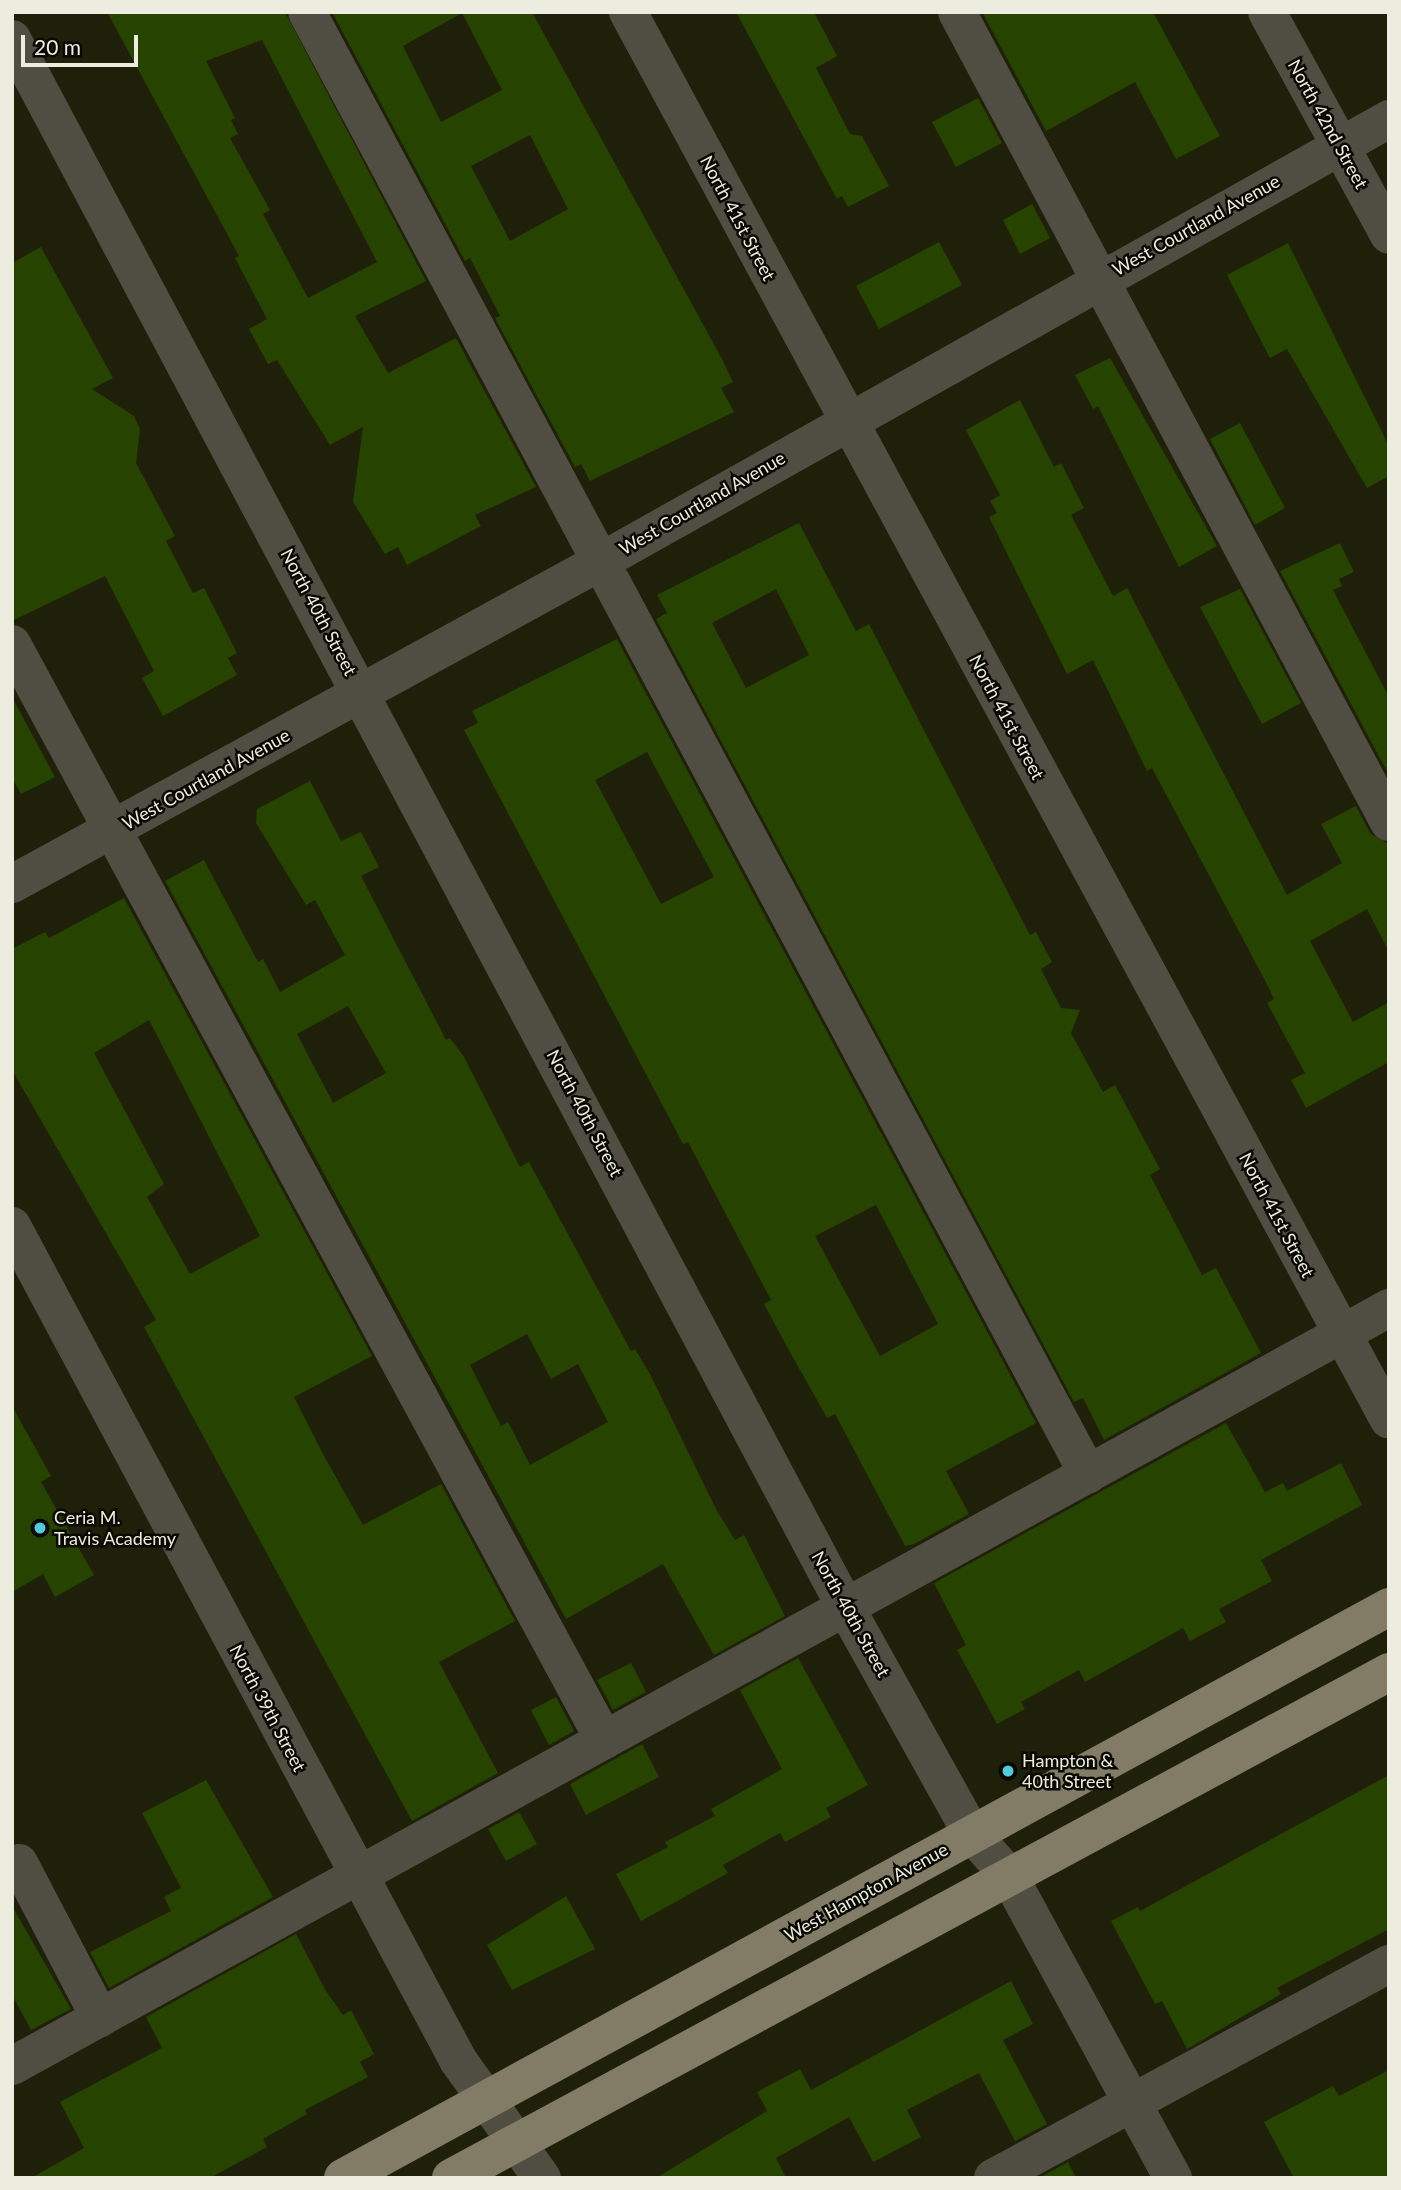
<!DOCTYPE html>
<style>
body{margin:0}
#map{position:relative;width:1401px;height:2190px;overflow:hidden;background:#1f2009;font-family:Lato,sans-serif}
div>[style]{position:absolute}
.building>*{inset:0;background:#264300}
.minor>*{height:38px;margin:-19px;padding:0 19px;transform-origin:19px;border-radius:19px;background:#504d43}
.major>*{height:38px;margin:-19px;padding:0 19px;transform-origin:19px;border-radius:19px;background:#827b65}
.dots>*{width:19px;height:19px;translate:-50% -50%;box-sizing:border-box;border:4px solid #090902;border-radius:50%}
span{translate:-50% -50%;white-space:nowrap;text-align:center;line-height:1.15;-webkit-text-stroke:5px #090902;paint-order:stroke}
.street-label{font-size:18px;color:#eceddf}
.poi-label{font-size:18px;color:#eceddf}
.left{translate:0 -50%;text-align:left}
.frame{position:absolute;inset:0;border:14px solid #eceddf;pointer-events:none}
.scale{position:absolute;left:21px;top:35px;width:117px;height:32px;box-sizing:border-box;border:4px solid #eceddf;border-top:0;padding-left:9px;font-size:21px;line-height:24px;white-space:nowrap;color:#eceddf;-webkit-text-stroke:5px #090902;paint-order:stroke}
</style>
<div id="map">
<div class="building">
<i style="clip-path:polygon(evenodd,107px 12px,285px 12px,426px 281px,355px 316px,388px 373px,456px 338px,536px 487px,475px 515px,481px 526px,407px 565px,398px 547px,385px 554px,353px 502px,363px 427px,330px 445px,277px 360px,268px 364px,249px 329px,267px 319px,235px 258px,239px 256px,107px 12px,262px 40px,377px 262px,308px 298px,263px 214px,270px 210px,230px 138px,238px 134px,231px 120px,235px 118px,206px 61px,262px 40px)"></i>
<i style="clip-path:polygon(evenodd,332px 12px,532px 12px,722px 359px,733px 382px,721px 388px,734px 412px,590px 481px,581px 464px,575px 467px,495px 318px,500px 316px,470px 258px,465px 261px,332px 12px,462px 13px,502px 90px,441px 122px,403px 46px,462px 13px,332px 12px,530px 135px,568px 209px,510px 241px,471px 166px,530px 135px)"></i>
<i style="clip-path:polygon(736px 12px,814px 12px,837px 56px,816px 68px,850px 134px,862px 136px,889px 186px,848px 207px,842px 196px,837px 199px)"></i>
<i style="clip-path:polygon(982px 12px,1153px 12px,1220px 136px,1176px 159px,1135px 82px,1046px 131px)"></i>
<i style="clip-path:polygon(978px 98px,1002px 143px,956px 167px,932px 122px)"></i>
<i style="clip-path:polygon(1032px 204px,1050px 238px,1020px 254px,1003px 220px)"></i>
<i style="clip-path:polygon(939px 242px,962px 285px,879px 329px,856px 286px)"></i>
<i style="clip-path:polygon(1288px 243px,1389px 446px,1389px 476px,1367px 488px,1287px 349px,1270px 358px,1227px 275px)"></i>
<i style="clip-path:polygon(41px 247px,113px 378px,92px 389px,134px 416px,140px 429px,136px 463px,175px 536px,166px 541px,193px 593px,204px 588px,237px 653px,228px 658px,237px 675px,163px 716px,142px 678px,154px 671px,105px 576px,12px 621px,12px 263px)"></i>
<i style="clip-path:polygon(1110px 358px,1217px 546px,1179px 567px,1098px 406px,1093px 409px,1075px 375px)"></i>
<i style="clip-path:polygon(1020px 400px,1054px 467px,1061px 463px,1084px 508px,1071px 515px,1113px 596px,1127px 588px,1287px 895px,1342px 863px,1321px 824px,1356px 806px,1370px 833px,1389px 844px,1389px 952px,1367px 909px,1310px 941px,1353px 1022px,1389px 1002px,1389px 1062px,1306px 1108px,1291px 1080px,1305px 1073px,1267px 1003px,1274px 999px,1269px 988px,1152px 768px,1147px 771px,1093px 660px,1067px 674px,989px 517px,997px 513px,990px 501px,1000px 495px,966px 430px)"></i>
<i style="clip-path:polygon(1240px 423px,1285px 508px,1255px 525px,1210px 439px)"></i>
<i style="clip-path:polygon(evenodd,799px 523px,856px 631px,869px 624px,1030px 935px,1036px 932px,1052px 962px,1041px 969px,1061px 1008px,1080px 1010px,1071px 1033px,1103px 1092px,1115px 1085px,1160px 1169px,1150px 1175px,1202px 1275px,1216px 1268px,1261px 1353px,1104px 1440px,1083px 1398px,1074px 1402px,656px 619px,667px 613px,657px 595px,799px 523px,776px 589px,809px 655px,746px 688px,712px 623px,776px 589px)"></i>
<i style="clip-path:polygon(1340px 543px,1354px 572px,1339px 579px,1342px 586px,1333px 590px,1389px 697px,1389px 775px,1280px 571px)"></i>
<i style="clip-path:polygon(1240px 589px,1301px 703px,1262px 724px,1200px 607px)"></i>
<i style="clip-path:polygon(evenodd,617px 639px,1036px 1423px,946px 1471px,969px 1514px,914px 1544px,905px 1546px,835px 1414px,827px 1418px,786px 1345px,764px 1304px,771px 1300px,688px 1142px,683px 1144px,464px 730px,478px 723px,472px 711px,617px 639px,647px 752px,714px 877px,661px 904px,595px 780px,647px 752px,617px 639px,876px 1205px,938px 1324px,880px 1356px,815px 1236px,876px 1205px)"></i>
<i style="clip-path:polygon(12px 697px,55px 777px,21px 794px,12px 778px)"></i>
<i style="clip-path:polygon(evenodd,310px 781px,341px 841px,361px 832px,379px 867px,361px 876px,446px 1040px,450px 1038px,464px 1057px,520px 1167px,529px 1162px,631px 1351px,635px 1349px,650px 1374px,716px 1509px,735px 1540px,744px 1535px,785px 1616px,714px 1655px,663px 1564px,566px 1619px,165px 881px,204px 860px,258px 962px,263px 959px,280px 992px,345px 955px,315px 900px,306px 905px,256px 823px,257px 809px,310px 781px,348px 1006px,386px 1073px,333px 1103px,297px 1034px,348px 1006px,310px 781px,527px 1334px,551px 1379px,578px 1364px,608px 1422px,530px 1465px,508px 1422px,501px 1426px,470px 1365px,527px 1334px)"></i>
<i style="clip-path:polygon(evenodd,124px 898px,372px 1356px,294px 1397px,324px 1456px,363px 1525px,441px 1484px,515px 1621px,439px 1662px,498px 1773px,412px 1821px,144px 1327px,156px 1320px,12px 1070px,12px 949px,45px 932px,49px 938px,124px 898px,149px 1020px,260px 1236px,190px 1274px,147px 1197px,164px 1184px,94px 1053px,149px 1020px)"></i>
<i style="clip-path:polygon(12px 1406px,51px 1476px,41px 1482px,94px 1575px,55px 1597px,43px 1574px,12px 1592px)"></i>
<i style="clip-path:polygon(1226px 1423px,1265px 1492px,1283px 1483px,1287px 1491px,1341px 1463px,1362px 1505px,1261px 1560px,1272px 1581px,1219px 1609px,1226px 1622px,1190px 1641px,1183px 1628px,1085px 1682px,1079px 1670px,1021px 1702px,1025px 1709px,997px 1724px,957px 1650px,966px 1645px,934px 1583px)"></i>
<i style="clip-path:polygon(798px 1658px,868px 1785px,826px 1808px,831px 1817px,785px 1842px,780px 1833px,723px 1865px,728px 1873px,641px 1921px,616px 1874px,668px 1847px,665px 1842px,715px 1816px,711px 1809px,782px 1769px,740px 1690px)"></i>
<i style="clip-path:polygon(631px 1663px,646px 1692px,613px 1710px,597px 1680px)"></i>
<i style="clip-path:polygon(556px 1697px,574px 1731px,549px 1745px,531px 1710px)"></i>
<i style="clip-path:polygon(642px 1744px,659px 1777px,586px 1815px,570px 1784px)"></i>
<i style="clip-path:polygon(1389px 1775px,1389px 1929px,1277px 1988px,1281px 1994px,1187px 2049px,1162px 2001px,1155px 2004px,1111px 1921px,1138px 1907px,1140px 1911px)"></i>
<i style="clip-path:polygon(206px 1780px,273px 1897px,109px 1988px,90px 1952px,171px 1911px,164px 1897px,181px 1888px,142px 1813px)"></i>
<i style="clip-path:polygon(519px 1812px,537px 1844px,506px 1861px,488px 1829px)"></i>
<i style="clip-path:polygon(566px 1896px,595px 1949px,512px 1990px,487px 1945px)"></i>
<i style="clip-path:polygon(12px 1906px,71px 2009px,31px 2030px,12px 1995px)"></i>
<i style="clip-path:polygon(296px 1934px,326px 1991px,343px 2015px,351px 2010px,374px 2054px,360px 2062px,368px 2077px,305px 2110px,307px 2114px,263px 2139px,267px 2147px,210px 2178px,31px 2178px,84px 2148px,60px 2102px,162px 2048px,146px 2017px)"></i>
<i style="clip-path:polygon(1011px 1981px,1033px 2024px,1003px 2040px,1047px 2124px,1015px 2141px,979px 2073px,907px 2110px,921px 2137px,873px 2162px,849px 2117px,776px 2158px,786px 2178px,656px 2178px,767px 2111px,757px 2092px,800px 2069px,811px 2090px)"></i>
<i style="clip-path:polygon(1389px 2070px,1389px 2178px,1294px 2178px,1264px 2122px,1333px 2086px,1339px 2096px)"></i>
<i style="clip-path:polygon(1068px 2162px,1076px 2178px,1039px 2178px)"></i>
</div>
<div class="minor">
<i style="left:307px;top:12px;width:1658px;rotate:61.89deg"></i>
<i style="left:628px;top:12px;width:1600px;rotate:61.61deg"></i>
<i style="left:957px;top:12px;width:918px;rotate:61.93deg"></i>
<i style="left:1267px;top:12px;width:254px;rotate:61.3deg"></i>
<i style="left:12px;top:39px;width:1775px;rotate:62.01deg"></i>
<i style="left:845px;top:1606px;width:261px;rotate:60.9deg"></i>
<i style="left:972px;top:1834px;width:56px;rotate:48.6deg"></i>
<i style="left:1009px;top:1876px;width:344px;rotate:61.5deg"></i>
<i style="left:12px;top:644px;width:1246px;rotate:61.62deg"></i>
<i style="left:12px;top:884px;width:670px;rotate:-28.71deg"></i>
<i style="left:600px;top:562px;width:905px;rotate:-29.31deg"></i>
<i style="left:12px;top:1226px;width:946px;rotate:61.86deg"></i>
<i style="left:458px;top:2060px;width:145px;rotate:54.6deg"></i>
<i style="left:19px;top:1863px;width:175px;rotate:62.4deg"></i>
<i style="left:12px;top:2066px;width:1572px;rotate:-28.83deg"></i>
<i style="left:993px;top:2178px;width:450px;rotate:-28.4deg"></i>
</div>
<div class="major">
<i style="left:343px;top:2178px;width:1192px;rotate:-28.63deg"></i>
<i style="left:451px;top:2178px;width:1066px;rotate:-28.34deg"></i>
</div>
<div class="dots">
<i style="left:40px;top:1528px;background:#53cbdc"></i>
<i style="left:1008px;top:1771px;background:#53cbdc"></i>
</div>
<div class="street-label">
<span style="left:1328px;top:124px;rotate:61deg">North 42nd Street</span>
<span style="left:738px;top:218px;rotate:62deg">North 41st Street</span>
<span style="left:1196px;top:225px;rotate:-29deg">West Courtland Avenue</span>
<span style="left:702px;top:503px;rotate:-30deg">West Courtland Avenue</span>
<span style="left:319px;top:612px;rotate:62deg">North 40th Street</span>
<span style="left:1007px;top:717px;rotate:62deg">North 41st Street</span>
<span style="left:206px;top:779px;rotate:-29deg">West Courtland Avenue</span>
<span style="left:585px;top:1113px;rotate:62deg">North 40th Street</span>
<span style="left:1277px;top:1215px;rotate:62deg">North 41st Street</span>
<span style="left:851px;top:1614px;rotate:61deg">North 40th Street</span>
<span style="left:268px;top:1708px;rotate:62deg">North 39th Street</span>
<span style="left:866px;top:1892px;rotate:-29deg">West Hampton Avenue</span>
</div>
<div class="poi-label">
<span class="left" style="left:54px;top:1528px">Ceria M.<br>Travis Academy</span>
<span class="left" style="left:1022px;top:1771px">Hampton &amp;<br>40th Street</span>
</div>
<div class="frame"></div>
<div class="scale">20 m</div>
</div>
